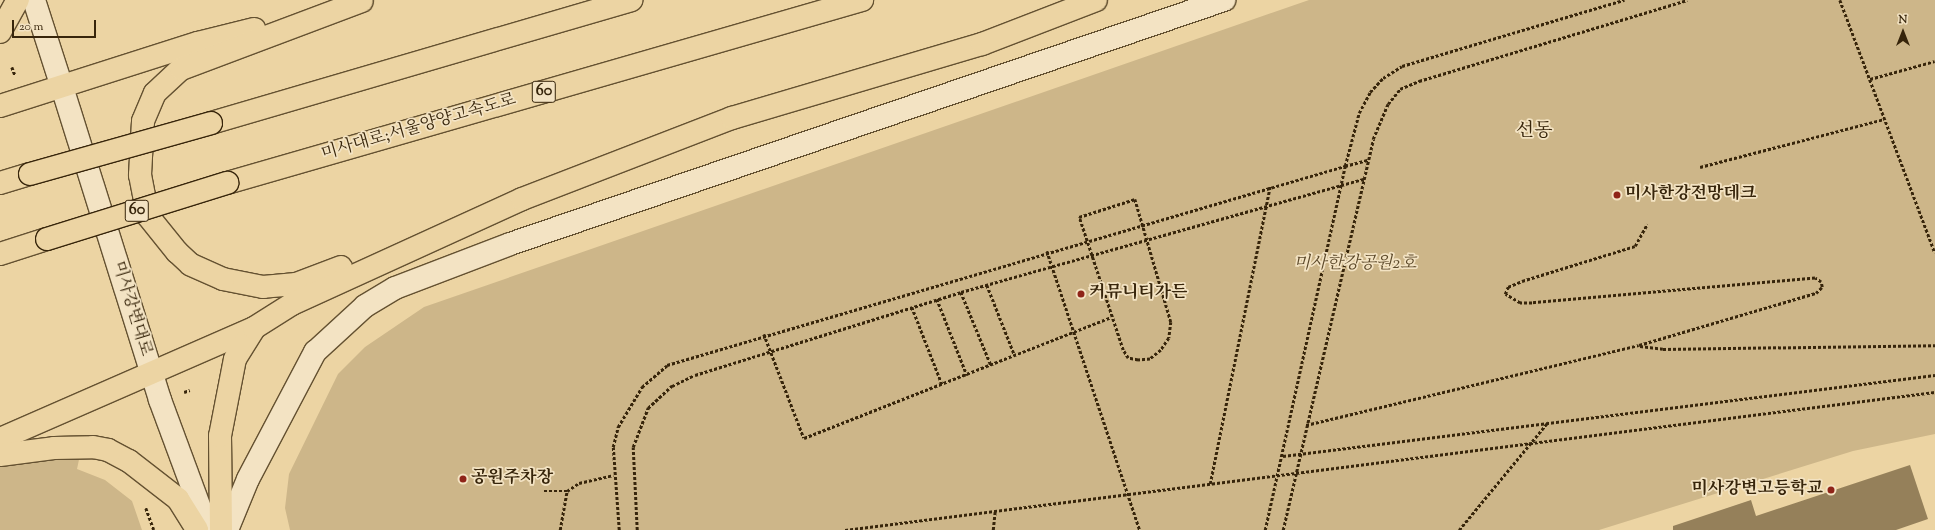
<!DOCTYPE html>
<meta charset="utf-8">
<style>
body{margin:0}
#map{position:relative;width:1935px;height:530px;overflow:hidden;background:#ecd4a3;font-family:"Sorts Mill Goudy","Noto Serif KR",serif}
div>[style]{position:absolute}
.green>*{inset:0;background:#cdb689}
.building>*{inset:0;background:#95805a}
.path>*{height:2.5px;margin-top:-1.25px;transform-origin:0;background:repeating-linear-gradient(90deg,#37250b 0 3px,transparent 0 5px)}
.roads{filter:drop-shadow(1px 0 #645131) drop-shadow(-1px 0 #645131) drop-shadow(0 1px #645131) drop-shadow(0 -1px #645131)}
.street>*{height:22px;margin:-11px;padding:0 11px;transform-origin:11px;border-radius:11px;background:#f3e3c3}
.secondary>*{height:22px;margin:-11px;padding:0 11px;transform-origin:11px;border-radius:11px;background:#f3e3c3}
.highway>*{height:22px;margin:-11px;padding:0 11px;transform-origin:11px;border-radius:11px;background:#ecd4a3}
.bridges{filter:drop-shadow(1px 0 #37250b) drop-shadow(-1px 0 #37250b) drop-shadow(0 1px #37250b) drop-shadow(0 -1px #37250b)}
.highway-bridge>*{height:22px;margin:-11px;padding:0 11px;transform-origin:11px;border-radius:11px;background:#ecd4a3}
.dots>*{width:11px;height:11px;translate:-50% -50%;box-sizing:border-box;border:2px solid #f3e3c3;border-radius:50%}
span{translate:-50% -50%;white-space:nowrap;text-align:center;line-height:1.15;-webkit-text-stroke:3.5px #f3e3c3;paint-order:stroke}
.shield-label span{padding:1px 3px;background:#f3e3c3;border:1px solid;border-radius:3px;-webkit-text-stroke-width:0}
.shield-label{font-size:16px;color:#37250b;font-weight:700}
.street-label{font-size:17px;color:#37250b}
.poi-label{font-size:17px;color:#37250b;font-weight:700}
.left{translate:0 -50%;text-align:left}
.right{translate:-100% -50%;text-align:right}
.park-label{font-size:17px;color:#5c492a;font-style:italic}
.quarter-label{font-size:19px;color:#37250b}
.north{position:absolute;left:1883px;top:12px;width:40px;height:40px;-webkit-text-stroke:3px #f3e3c3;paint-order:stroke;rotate:0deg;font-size:11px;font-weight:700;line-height:16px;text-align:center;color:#37250b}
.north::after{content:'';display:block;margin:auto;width:14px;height:18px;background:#37250b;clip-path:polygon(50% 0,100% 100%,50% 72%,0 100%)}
.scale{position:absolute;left:12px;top:20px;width:84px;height:18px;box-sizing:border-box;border:2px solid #37250b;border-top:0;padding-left:5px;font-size:12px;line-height:14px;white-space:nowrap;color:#37250b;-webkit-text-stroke:3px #f3e3c3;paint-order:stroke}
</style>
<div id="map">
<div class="green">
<i style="clip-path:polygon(1309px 0,1935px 0,1935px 434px,1853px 451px,1599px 530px,290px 530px,285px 508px,289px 474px,338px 374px,365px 347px,424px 307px)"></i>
<i style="clip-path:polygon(80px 455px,77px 469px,105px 480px,132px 501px,142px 530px,0 530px,0 465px)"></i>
</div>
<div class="building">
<i style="clip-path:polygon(1910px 465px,1928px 519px,1896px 530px,1673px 530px,1673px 526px,1751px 500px,1756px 516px)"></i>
</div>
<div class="path">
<i style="left:1840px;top:0;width:270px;rotate:69.4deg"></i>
<i style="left:12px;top:67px;width:9px;rotate:69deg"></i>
<i style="left:1870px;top:79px;width:67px;rotate:-15.5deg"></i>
<i style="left:1700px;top:167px;width:190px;rotate:-14.6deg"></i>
<i style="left:1135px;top:199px;width:128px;rotate:73.7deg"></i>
<i style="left:1171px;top:322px;width:16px;rotate:97deg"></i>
<i style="left:1169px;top:338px;width:14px;rotate:124deg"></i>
<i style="left:1161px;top:350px;width:14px;rotate:141deg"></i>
<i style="left:1150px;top:359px;width:12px;rotate:175deg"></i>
<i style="left:1138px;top:360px;width:10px;rotate:-169deg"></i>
<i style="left:1128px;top:358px;width:9px;rotate:-122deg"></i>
<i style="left:1123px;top:350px;width:140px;rotate:-108.3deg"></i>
<i style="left:1079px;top:217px;width:59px;rotate:-17.8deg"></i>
<i style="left:1047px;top:251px;width:294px;rotate:71.6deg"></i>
<i style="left:987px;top:285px;width:76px;rotate:68.5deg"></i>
<i style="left:961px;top:292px;width:79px;rotate:67.7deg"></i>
<i style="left:937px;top:299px;width:82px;rotate:68.5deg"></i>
<i style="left:912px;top:307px;width:83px;rotate:68.7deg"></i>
<i style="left:764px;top:334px;width:111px;rotate:69deg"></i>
<i style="left:804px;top:438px;width:330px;rotate:-21.5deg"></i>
<i style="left:1640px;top:346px;width:23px;rotate:7deg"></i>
<i style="left:1663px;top:349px;width:272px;rotate:-0.8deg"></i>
<i style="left:184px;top:392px;width:6px;rotate:-18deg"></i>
<i style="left:1306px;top:425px;width:342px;rotate:-13.5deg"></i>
<i style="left:1639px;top:345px;width:184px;rotate:-16.4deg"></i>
<i style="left:1816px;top:293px;width:8px;rotate:-45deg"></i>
<i style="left:1822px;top:287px;width:5px;rotate:-101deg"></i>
<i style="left:1821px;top:282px;width:7px;rotate:-146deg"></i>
<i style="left:1815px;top:278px;width:284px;rotate:175deg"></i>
<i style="left:1532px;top:303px;width:12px;rotate:180deg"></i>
<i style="left:1520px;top:303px;width:17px;rotate:-149deg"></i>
<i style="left:1505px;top:294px;width:8px;rotate:-67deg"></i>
<i style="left:1508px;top:287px;width:15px;rotate:-23deg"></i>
<i style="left:1522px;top:281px;width:118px;rotate:-17.2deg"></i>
<i style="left:1635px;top:246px;width:25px;rotate:-61deg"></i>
<i style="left:1283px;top:456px;width:657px;rotate:-7.08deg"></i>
<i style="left:1210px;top:484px;width:304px;rotate:-78.6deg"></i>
<i style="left:544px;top:491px;width:23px"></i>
<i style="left:146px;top:508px;width:23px;rotate:70deg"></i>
<i style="left:560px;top:530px;width:40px;rotate:-80deg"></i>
<i style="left:567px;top:491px;width:14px;rotate:-34deg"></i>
<i style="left:579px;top:483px;width:35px;rotate:-13deg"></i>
<i style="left:619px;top:530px;width:83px;rotate:-94.1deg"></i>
<i style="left:613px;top:447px;width:21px;rotate:-76deg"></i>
<i style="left:618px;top:427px;width:47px;rotate:-59deg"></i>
<i style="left:642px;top:387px;width:33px;rotate:-41deg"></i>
<i style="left:667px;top:365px;width:707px;rotate:-16.36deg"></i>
<i style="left:1345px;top:166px;width:55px;rotate:-75.2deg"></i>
<i style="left:1359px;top:113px;width:24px;rotate:-62deg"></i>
<i style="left:1370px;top:92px;width:19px;rotate:-47deg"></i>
<i style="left:1383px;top:78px;width:22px;rotate:-32deg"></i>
<i style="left:1402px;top:66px;width:232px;rotate:-16.6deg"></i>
<i style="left:637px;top:530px;width:83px;rotate:-92.8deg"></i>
<i style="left:633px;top:447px;width:42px;rotate:-69deg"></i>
<i style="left:648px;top:408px;width:33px;rotate:-43deg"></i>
<i style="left:672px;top:386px;width:25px;rotate:-26deg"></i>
<i style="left:695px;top:375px;width:279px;rotate:-17.3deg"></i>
<i style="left:961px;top:292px;width:419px;rotate:-15.7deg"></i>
<i style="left:845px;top:530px;width:1099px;rotate:-7.22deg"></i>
<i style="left:993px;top:530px;width:19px;rotate:-84deg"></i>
<i style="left:1265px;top:530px;width:373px;rotate:-77.6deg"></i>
<i style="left:1345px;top:166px;width:24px;rotate:-15deg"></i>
<i style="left:1283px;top:530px;width:401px;rotate:-77deg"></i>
<i style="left:1373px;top:139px;width:38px;rotate:-67deg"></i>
<i style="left:1388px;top:104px;width:19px;rotate:-51deg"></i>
<i style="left:1400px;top:89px;width:21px;rotate:-23deg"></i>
<i style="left:1419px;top:81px;width:280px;rotate:-16.8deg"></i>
<i style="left:1459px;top:530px;width:140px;rotate:-50.5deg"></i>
</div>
<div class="roads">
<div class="street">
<i style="left:34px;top:0;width:91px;rotate:72.2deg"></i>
<i style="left:227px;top:530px;width:55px;rotate:-67.6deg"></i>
<i style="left:248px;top:479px;width:144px;rotate:-62.2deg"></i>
<i style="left:315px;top:352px;width:68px;rotate:-42.6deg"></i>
<i style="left:365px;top:306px;width:35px;rotate:-31deg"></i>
<i style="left:395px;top:288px;width:123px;rotate:-20.9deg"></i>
<i style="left:510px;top:244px;width:755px;rotate:-18.87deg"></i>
</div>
<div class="secondary">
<i style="left:62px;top:87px;width:328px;rotate:72.6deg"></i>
<i style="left:160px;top:400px;width:139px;rotate:69.7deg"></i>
</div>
<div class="highway">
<i style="left:0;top:32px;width:37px;rotate:-61deg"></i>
<i style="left:0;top:106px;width:208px;rotate:-17.7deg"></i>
<i style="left:198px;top:43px;width:58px;rotate:-14deg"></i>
<i style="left:211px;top:123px;width:438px;rotate:-16.3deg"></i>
<i style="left:0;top:183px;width:31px;rotate:-17deg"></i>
<i style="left:227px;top:183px;width:661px;rotate:-16.08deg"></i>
<i style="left:0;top:254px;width:49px;rotate:-17.7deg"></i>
<i style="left:341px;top:267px;width:48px;rotate:159.3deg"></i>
<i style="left:296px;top:284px;width:33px;rotate:175deg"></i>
<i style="left:263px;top:287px;width:41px;rotate:-168.7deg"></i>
<i style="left:223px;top:279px;width:36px;rotate:-156deg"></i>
<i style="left:190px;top:264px;width:18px;rotate:-137deg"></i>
<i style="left:177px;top:252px;width:46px;rotate:-128.9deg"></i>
<i style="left:148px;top:216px;width:42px;rotate:-101deg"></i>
<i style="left:140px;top:175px;width:54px;rotate:-86.8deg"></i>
<i style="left:143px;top:121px;width:30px;rotate:-67deg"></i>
<i style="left:155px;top:93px;width:35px;rotate:-43deg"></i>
<i style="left:181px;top:69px;width:193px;rotate:-20.6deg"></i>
<i style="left:0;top:439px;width:277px;rotate:-23.6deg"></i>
<i style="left:0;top:455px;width:54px;rotate:-7.4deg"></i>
<i style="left:54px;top:448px;width:39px;rotate:-1deg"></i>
<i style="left:93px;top:447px;width:15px;rotate:11deg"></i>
<i style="left:108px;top:450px;width:24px;rotate:28deg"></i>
<i style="left:129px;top:461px;width:62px;rotate:37.8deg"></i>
<i style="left:178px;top:499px;width:36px;rotate:58deg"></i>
<i style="left:221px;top:530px;width:94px;rotate:-90.6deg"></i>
<i style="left:220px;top:436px;width:78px;rotate:-79deg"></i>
<i style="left:235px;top:359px;width:36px;rotate:-58deg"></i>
<i style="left:254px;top:328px;width:45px;rotate:-32.3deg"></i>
<i style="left:292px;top:304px;width:253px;rotate:-24.5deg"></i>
<i style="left:522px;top:199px;width:225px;rotate:-21.1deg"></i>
<i style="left:732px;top:118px;width:261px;rotate:-16.5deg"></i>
<i style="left:982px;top:44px;width:122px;rotate:-21.1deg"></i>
</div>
</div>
<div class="bridges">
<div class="highway-bridge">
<i style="left:30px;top:174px;width:188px;rotate:-15.7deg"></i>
<i style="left:47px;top:239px;width:189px;rotate:-17.3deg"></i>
</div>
</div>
<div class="dots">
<i style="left:1617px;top:195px;background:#8f2418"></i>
<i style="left:1081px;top:294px;background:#8f2418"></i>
<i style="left:463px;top:479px;background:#8f2418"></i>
<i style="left:1831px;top:490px;background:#8f2418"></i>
</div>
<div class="shield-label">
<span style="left:544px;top:92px">60</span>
<span style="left:137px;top:211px">60</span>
</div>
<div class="street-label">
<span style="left:419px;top:128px;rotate:-16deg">미사대로;서울양양고속도로</span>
<span style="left:131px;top:309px;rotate:73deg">미사강변대로</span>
</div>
<div class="poi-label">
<span class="left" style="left:1625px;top:195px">미사한강전망데크</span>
<span class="left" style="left:1089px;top:294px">커뮤니티가든</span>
<span class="left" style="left:471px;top:479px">공원주차장</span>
<span class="right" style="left:1823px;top:490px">미사강변고등학교</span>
</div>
<div class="park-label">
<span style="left:1355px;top:265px">미사한강공원2호</span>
</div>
<div class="quarter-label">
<span style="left:1534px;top:132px">선동</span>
</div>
<div class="north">N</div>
<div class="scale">20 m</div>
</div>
